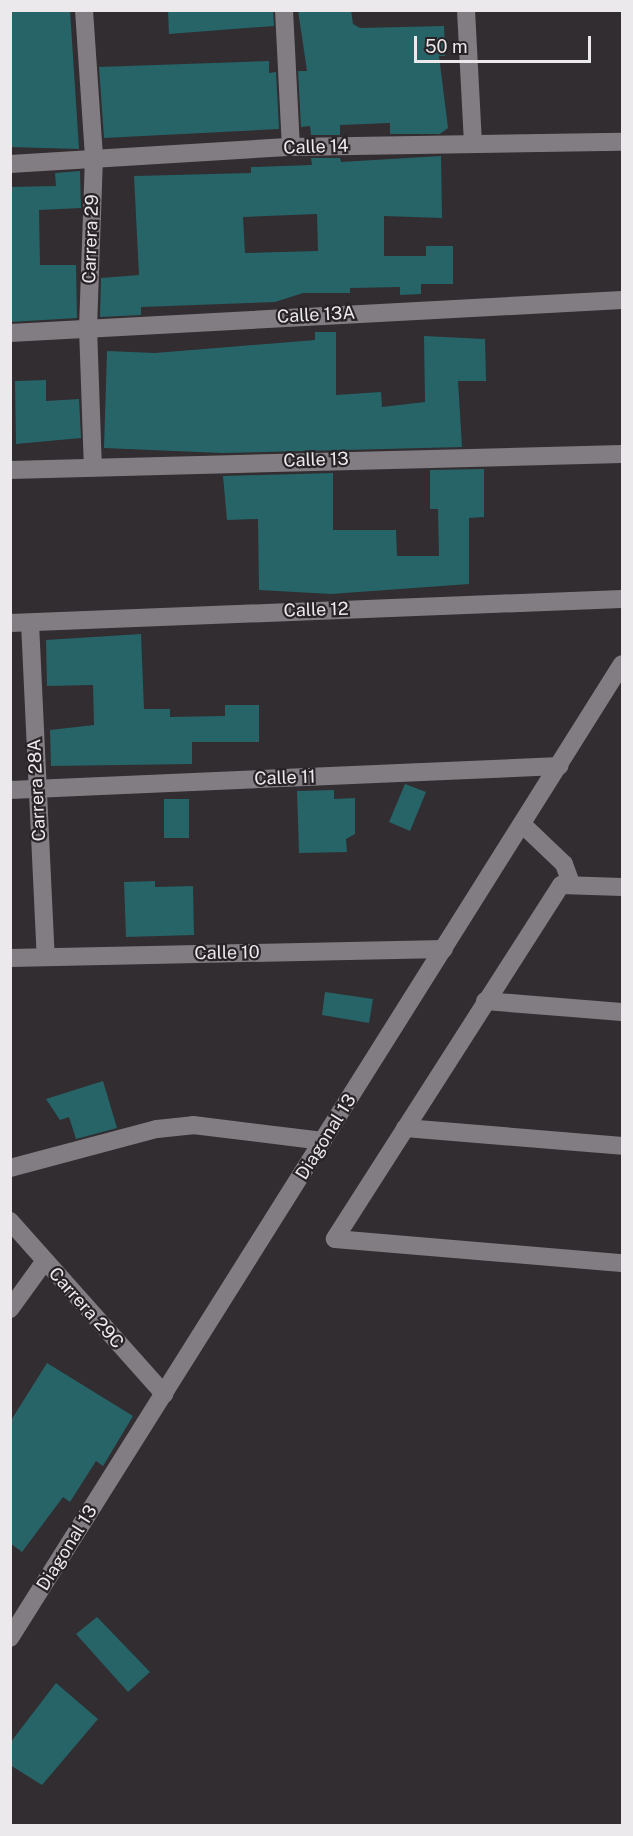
<!DOCTYPE html>
<style>
body{margin:0}
#map{position:relative;width:633px;height:1836px;overflow:hidden;background:#312d31;font-family:"Public Sans",sans-serif}
div>[style]{position:absolute}
.building>*{inset:0;background:#266468}
.street>*{height:18px;margin:-9px;padding:0 9px;transform-origin:9px;border-radius:9px;background:#827d82}
.secondary>*{height:18px;margin:-9px;padding:0 9px;transform-origin:9px;border-radius:9px;background:#827d82}
span{translate:-50% -50%;white-space:nowrap;text-align:center;line-height:1.15;-webkit-text-stroke:4.5px #272327;paint-order:stroke}
.street-label{font-size:18px;color:#ece9ec}
.frame{position:absolute;inset:0;border:12px solid #ece9ec;pointer-events:none}
.scale{position:absolute;left:414px;top:36px;width:177px;height:27px;box-sizing:border-box;border:3px solid #ece9ec;border-top:0;padding-left:8px;font-size:18px;line-height:21px;white-space:nowrap;color:#ece9ec;-webkit-text-stroke:4px #272327;paint-order:stroke}
</style>
<div id="map">
<div class="building">
<i style="clip-path:polygon(10px 10px,70px 10px,79px 149px,10px 147px)"></i>
<i style="clip-path:polygon(168px 10px,273px 10px,274px 26px,169px 34px)"></i>
<i style="clip-path:polygon(298px 10px,351px 10px,353px 24px,360px 28px,444px 26px,445px 56px,439px 56px,448px 128px,440px 134px,390px 134px,390px 123px,340px 125px,340px 135px,311px 135px,310px 126px,301px 127px,298px 71px,307px 71px)"></i>
<i style="clip-path:polygon(269px 61px,269px 73px,276px 72px,279px 129px,104px 138px,99px 67px)"></i>
<i style="clip-path:polygon(evenodd,441px 156px,442px 218px,384px 216px,384px 256px,426px 256px,426px 246px,453px 246px,453px 284px,421px 284px,421px 294px,400px 295px,400px 287px,350px 288px,350px 293px,303px 293px,275px 302px,141px 307px,141px 315px,100px 317px,101px 278px,139px 275px,134px 176px,251px 173px,251px 167px,312px 165px,311px 158px,340px 158px,341px 162px,441px 156px,317px 214px,318px 251px,245px 253px,243px 217px,317px 214px)"></i>
<i style="clip-path:polygon(80px 171px,81px 208px,39px 210px,40px 265px,76px 265px,77px 318px,10px 322px,10px 187px,56px 186px,55px 173px)"></i>
<i style="clip-path:polygon(315px 332px,336px 332px,336px 395px,381px 392px,382px 407px,425px 402px,424px 336px,485px 339px,486px 381px,458px 381px,462px 447px,222px 453px,104px 448px,107px 351px,155px 353px,315px 340px)"></i>
<i style="clip-path:polygon(46px 380px,46px 401px,79px 399px,81px 438px,16px 444px,15px 381px)"></i>
<i style="clip-path:polygon(484px 469px,484px 517px,469px 518px,469px 584px,331px 594px,259px 590px,258px 519px,227px 520px,223px 476px,333px 473px,333px 530px,396px 530px,397px 556px,439px 556px,438px 509px,430px 509px,430px 470px)"></i>
<i style="clip-path:polygon(141px 634px,144px 709px,170px 709px,170px 717px,225px 716px,225px 705px,259px 705px,259px 742px,192px 742px,192px 764px,51px 766px,50px 730px,94px 725px,93px 685px,47px 686px,46px 640px)"></i>
<i style="clip-path:polygon(405px 784px,426px 792px,410px 831px,389px 822px)"></i>
<i style="clip-path:polygon(334px 790px,334px 799px,355px 798px,355px 834px,346px 839px,347px 852px,299px 853px,297px 791px)"></i>
<i style="clip-path:polygon(164px 799px,189px 799px,189px 838px,164px 838px)"></i>
<i style="clip-path:polygon(155px 881px,155px 887px,193px 886px,194px 935px,126px 937px,124px 882px)"></i>
<i style="clip-path:polygon(325px 992px,373px 999px,369px 1023px,322px 1015px)"></i>
<i style="clip-path:polygon(103px 1081px,117px 1128px,76px 1139px,69px 1117px,60px 1120px,46px 1099px)"></i>
<i style="clip-path:polygon(47px 1363px,133px 1416px,103px 1466px,96px 1461px,70px 1502px,63px 1497px,22px 1552px,10px 1543px,10px 1422px)"></i>
<i style="clip-path:polygon(97px 1617px,150px 1672px,128px 1692px,76px 1634px)"></i>
<i style="clip-path:polygon(56px 1683px,98px 1719px,42px 1785px,10px 1765px,10px 1743px)"></i>
</div>
<div class="street">
<i style="left:84px;top:10px;width:147px;rotate:86.1deg"></i>
<i style="left:94px;top:157px;width:170px;rotate:92deg"></i>
<i style="left:88px;top:327px;width:140px;rotate:88deg"></i>
<i style="left:466px;top:10px;width:133px;rotate:87deg"></i>
<i style="left:10px;top:164px;width:282px;rotate:-3.5deg"></i>
<i style="left:10px;top:333px;width:613px;rotate:-3.09deg"></i>
<i style="left:10px;top:470px;width:612px;rotate:-1.5deg"></i>
<i style="left:10px;top:623px;width:612px;rotate:-2.25deg"></i>
<i style="left:30px;top:623px;width:334px;rotate:87.3deg"></i>
<i style="left:10px;top:790px;width:550px;rotate:-2.5deg"></i>
<i style="left:522px;top:824px;width:58px;rotate:43.6deg"></i>
<i style="left:564px;top:864px;width:20px;rotate:70deg"></i>
<i style="left:622px;top:887px;width:61px;rotate:-178.1deg"></i>
<i style="left:561px;top:885px;width:420px;rotate:122.6deg"></i>
<i style="left:335px;top:1239px;width:288px;rotate:4.8deg"></i>
<i style="left:10px;top:958px;width:434px;rotate:-1.2deg"></i>
<i style="left:485px;top:1001px;width:137px;rotate:4.6deg"></i>
<i style="left:405px;top:1128px;width:218px;rotate:4.7deg"></i>
<i style="left:10px;top:1168px;width:152px;rotate:-14.9deg"></i>
<i style="left:157px;top:1129px;width:36px;rotate:-6deg"></i>
<i style="left:193px;top:1125px;width:131px;rotate:7deg"></i>
<i style="left:10px;top:1309px;width:58px;rotate:-54.1deg"></i>
</div>
<div class="secondary">
<i style="left:284px;top:10px;width:137px;rotate:87.1deg"></i>
<i style="left:291px;top:147px;width:331px;rotate:-0.9deg"></i>
<i style="left:10px;top:1221px;width:232px;rotate:48.3deg"></i>
<i style="left:10px;top:1638px;width:1150px;rotate:-57.86deg"></i>
</div>
<div class="street-label">
<span style="left:316px;top:147px;rotate:-2deg">Calle 14</span>
<span style="left:91px;top:239px;rotate:-88deg">Carrera 29</span>
<span style="left:316px;top:315px;rotate:-3deg">Calle 13A</span>
<span style="left:316px;top:460px;rotate:-2deg">Calle 13</span>
<span style="left:316px;top:610px;rotate:-2deg">Calle 12</span>
<span style="left:285px;top:778px;rotate:-2deg">Calle 11</span>
<span style="left:37px;top:790px;rotate:-93deg">Carrera 28A</span>
<span style="left:227px;top:953px;rotate:-1deg">Calle 10</span>
<span style="left:326px;top:1137px;rotate:-58deg">Diagonal 13</span>
<span style="left:86px;top:1308px;rotate:48deg">Carrera 29C</span>
<span style="left:67px;top:1548px;rotate:-58deg">Diagonal 13</span>
</div>
<div class="frame"></div>
<div class="scale">50 m</div>
</div>
